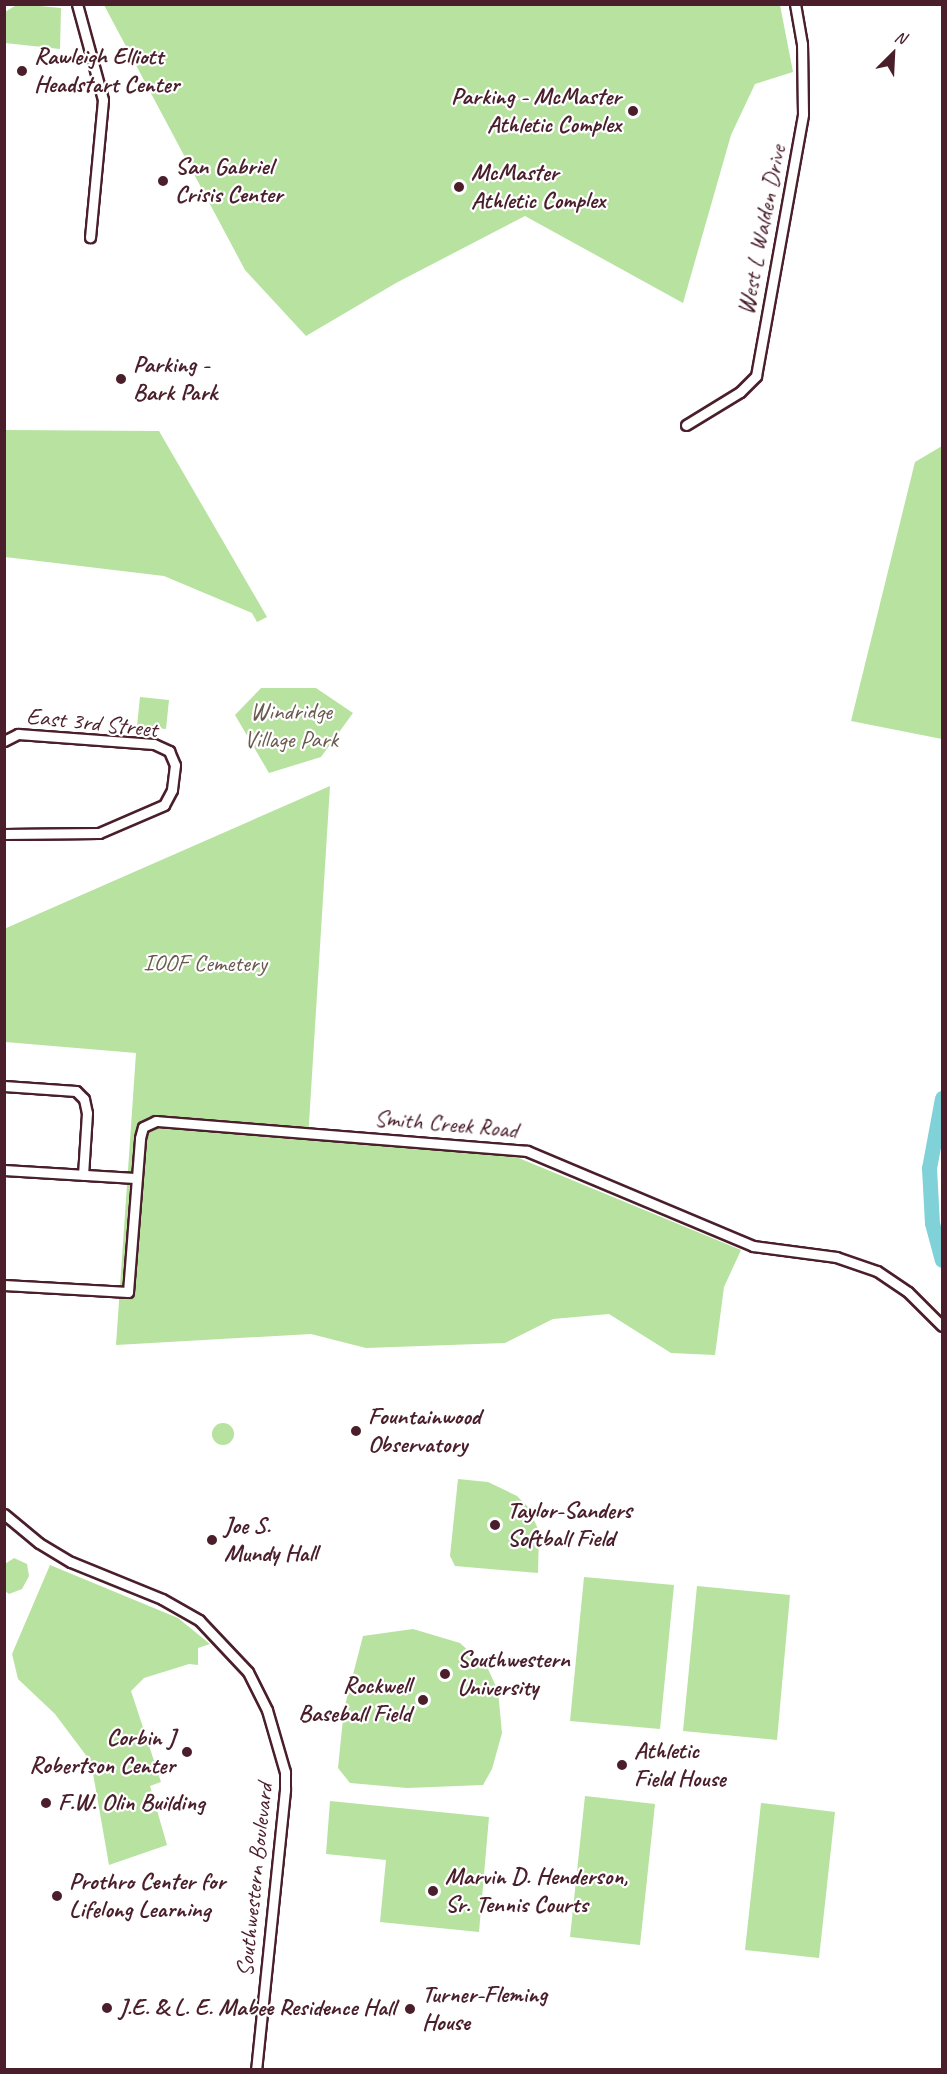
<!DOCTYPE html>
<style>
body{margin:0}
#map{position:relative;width:947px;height:2074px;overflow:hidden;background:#fff;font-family:Caveat,sans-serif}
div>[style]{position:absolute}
.green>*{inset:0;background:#b7e2a0}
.round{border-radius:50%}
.river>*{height:15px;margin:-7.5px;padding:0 7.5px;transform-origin:7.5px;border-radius:7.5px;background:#80d1d8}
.roads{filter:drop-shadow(2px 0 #4a1f2b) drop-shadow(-2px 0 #4a1f2b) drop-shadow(0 2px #4a1f2b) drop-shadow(0 -2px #4a1f2b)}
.street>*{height:9px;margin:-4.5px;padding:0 4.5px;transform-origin:4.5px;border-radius:4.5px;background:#fff}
.dots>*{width:16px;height:16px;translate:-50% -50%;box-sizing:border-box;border:3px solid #fff;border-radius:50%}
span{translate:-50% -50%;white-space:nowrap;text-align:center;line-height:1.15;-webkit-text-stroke:4.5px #fff;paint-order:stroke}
.poi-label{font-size:24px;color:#4a1f2b;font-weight:700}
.left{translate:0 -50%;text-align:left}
.right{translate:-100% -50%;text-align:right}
.street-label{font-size:24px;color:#4a1f2b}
.park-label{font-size:24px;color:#6b5a4e}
.frame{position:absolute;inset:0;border:6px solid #4a1f2b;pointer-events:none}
.north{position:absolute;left:863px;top:24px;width:60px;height:60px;-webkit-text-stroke:4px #fff;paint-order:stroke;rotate:24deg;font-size:16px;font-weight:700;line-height:24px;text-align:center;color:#4a1f2b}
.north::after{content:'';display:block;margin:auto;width:21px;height:27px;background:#4a1f2b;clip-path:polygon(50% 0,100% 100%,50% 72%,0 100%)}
</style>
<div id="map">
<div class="green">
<i style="clip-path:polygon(18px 4px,61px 8px,60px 49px,5px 43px,5px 12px)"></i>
<i style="clip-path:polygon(104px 5px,780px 5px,793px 72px,755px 84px,731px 135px,683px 303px,525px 216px,396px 283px,306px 336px,245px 270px)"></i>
<i style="clip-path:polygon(5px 430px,159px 431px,267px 617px,257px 622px,252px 613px,164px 576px,5px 557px)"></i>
<i style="clip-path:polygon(942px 446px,942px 739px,851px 721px,915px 462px)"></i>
<i style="clip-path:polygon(261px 688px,316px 688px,353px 713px,321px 757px,269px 773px,235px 715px)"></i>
<i style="clip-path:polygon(140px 697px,169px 700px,166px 729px,137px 726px)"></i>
<i style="clip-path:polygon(330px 786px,308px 1139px,509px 1154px,741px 1250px,724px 1287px,715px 1355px,671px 1353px,609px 1314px,553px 1319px,505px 1343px,366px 1348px,311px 1334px,116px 1345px,136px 1053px,5px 1042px,4px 929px)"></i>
<i class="round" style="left:212px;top:1423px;width:22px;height:22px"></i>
<i style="clip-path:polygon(458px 1479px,488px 1482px,517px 1496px,528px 1507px,539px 1531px,538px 1573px,455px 1566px,450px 1556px)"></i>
<i style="clip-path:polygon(14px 1558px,27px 1564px,29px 1576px,22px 1589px,9px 1594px,5px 1591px,5px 1564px)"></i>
<i style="clip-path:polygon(50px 1565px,178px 1618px,210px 1644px,198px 1648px,198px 1665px,189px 1664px,144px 1678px,131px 1691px,161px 1782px,150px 1786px,167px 1845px,109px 1865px,91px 1762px,55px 1714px,18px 1679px,12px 1654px)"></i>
<i style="clip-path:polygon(584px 1577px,674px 1585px,660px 1729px,570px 1721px)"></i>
<i style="clip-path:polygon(697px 1586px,790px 1595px,777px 1740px,683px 1731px)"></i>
<i style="clip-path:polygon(413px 1629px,460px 1643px,488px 1669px,498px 1691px,502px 1733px,492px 1769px,483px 1785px,407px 1788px,350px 1783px,338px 1768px,344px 1709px,363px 1636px)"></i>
<i style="clip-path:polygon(585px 1796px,655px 1804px,640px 1945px,570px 1937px)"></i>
<i style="clip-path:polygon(330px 1801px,489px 1817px,479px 1932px,380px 1922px,386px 1860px,326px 1854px)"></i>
<i style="clip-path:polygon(761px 1803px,835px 1812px,819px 1958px,745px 1950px)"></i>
</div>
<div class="river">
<i style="left:942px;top:1098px;width:71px;rotate:100.5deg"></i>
<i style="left:929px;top:1168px;width:55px;rotate:86.9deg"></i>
<i style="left:932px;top:1223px;width:38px;rotate:75deg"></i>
</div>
<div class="roads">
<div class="street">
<i style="left:77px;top:4px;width:99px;rotate:74.8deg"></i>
<i style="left:103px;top:100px;width:138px;rotate:95.4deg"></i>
<i style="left:686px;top:425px;width:63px;rotate:-31.4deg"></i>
<i style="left:740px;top:392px;width:23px;rotate:-45deg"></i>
<i style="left:756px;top:376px;width:266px;rotate:-79.8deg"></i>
<i style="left:803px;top:114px;width:70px;rotate:-90.8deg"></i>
<i style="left:802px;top:44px;width:41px;rotate:-99.9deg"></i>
<i style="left:4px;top:741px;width:16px;rotate:-27deg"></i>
<i style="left:18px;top:734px;width:136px;rotate:4.2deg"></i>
<i style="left:154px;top:744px;width:17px;rotate:25deg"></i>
<i style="left:169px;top:751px;width:15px;rotate:67deg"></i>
<i style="left:175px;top:765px;width:25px;rotate:97deg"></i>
<i style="left:172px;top:790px;width:17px;rotate:118deg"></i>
<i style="left:164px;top:805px;width:71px;rotate:156.7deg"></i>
<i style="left:99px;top:833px;width:95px;rotate:179.4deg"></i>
<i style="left:4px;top:1086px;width:72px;rotate:4deg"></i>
<i style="left:76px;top:1091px;width:11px;rotate:45deg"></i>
<i style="left:84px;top:1099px;width:14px;rotate:78deg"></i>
<i style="left:87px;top:1113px;width:62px;rotate:93.7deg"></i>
<i style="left:4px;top:1170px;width:131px;rotate:3.5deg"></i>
<i style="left:4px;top:1285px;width:124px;rotate:3.2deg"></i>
<i style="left:128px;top:1292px;width:154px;rotate:-85.5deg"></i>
<i style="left:140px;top:1138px;width:11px;rotate:-75deg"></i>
<i style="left:143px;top:1127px;width:14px;rotate:-25deg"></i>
<i style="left:156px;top:1121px;width:372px;rotate:4.6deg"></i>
<i style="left:527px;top:1151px;width:245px;rotate:22.8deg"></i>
<i style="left:753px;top:1246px;width:84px;rotate:7.5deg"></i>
<i style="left:836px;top:1257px;width:43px;rotate:18.9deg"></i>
<i style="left:877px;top:1271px;width:37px;rotate:34deg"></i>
<i style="left:908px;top:1292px;width:48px;rotate:45deg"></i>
<i style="left:4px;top:1514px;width:45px;rotate:39.6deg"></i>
<i style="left:39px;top:1543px;width:37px;rotate:31deg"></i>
<i style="left:71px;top:1562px;width:98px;rotate:22.1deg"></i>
<i style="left:162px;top:1599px;width:43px;rotate:29.6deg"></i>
<i style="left:199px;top:1620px;width:71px;rotate:46.7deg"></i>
<i style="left:248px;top:1672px;width:42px;rotate:63.4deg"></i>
<i style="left:267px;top:1710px;width:65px;rotate:73.8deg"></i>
<i style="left:285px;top:1772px;width:18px;rotate:90deg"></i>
<i style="left:285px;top:1790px;width:281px;rotate:95.9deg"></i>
</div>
</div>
<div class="dots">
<i style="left:22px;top:71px;background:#4a1f2b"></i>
<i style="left:633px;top:111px;background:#4a1f2b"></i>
<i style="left:163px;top:181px;background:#4a1f2b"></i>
<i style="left:459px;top:187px;background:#4a1f2b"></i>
<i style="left:121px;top:379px;background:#4a1f2b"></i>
<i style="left:356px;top:1431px;background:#4a1f2b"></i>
<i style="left:495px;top:1525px;background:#4a1f2b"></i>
<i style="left:212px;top:1540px;background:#4a1f2b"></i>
<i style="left:445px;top:1674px;background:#4a1f2b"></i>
<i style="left:423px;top:1700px;background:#4a1f2b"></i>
<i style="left:187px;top:1752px;background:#4a1f2b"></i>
<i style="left:622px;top:1765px;background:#4a1f2b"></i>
<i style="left:46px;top:1803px;background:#4a1f2b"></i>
<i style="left:433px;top:1891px;background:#4a1f2b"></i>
<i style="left:57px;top:1896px;background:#4a1f2b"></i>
<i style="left:107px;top:2008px;background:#4a1f2b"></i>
<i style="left:410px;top:2009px;background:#4a1f2b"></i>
</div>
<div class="poi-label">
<span class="left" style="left:34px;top:71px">Rawleigh Elliott<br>Headstart Center</span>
<span class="right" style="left:621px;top:111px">Parking - McMaster<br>Athletic Complex</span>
<span class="left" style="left:175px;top:181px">San Gabriel<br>Crisis Center</span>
<span class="left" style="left:471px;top:187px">McMaster<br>Athletic Complex</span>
<span class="left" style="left:133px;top:379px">Parking -<br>Bark Park</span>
<span class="left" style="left:368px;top:1431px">Fountainwood<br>Observatory</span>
<span class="left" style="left:507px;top:1525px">Taylor-Sanders<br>Softball Field</span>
<span class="left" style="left:224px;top:1540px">Joe S.<br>Mundy Hall</span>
<span class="left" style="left:457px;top:1674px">Southwestern<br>University</span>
<span class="right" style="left:411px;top:1700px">Rockwell<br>Baseball Field</span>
<span class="right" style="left:175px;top:1752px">Corbin J<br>Robertson Center</span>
<span class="left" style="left:634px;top:1765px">Athletic<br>Field House</span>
<span class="left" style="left:58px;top:1803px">F.W. Olin Building</span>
<span class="left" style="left:445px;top:1891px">Marvin D. Henderson,<br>Sr. Tennis Courts</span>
<span class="left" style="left:69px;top:1896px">Prothro Center for<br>Lifelong Learning</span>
<span class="left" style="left:422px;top:2009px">Turner-Fleming<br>House</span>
<span class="left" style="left:119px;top:2008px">J.E. &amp; L. E. Mabee Residence Hall</span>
</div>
<div class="street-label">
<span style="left:762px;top:230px;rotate:-79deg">West L Walden Drive</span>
<span style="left:92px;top:723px;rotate:6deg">East 3rd Street</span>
<span style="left:446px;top:1124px;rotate:5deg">Smith Creek Road</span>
<span style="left:255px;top:1880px;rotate:-84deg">Southwestern Boulevard</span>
</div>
<div class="park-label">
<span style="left:291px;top:726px">Windridge<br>Village Park</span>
<span style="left:205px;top:964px">IOOF Cemetery</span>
</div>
<div class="frame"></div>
<div class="north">N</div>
</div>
